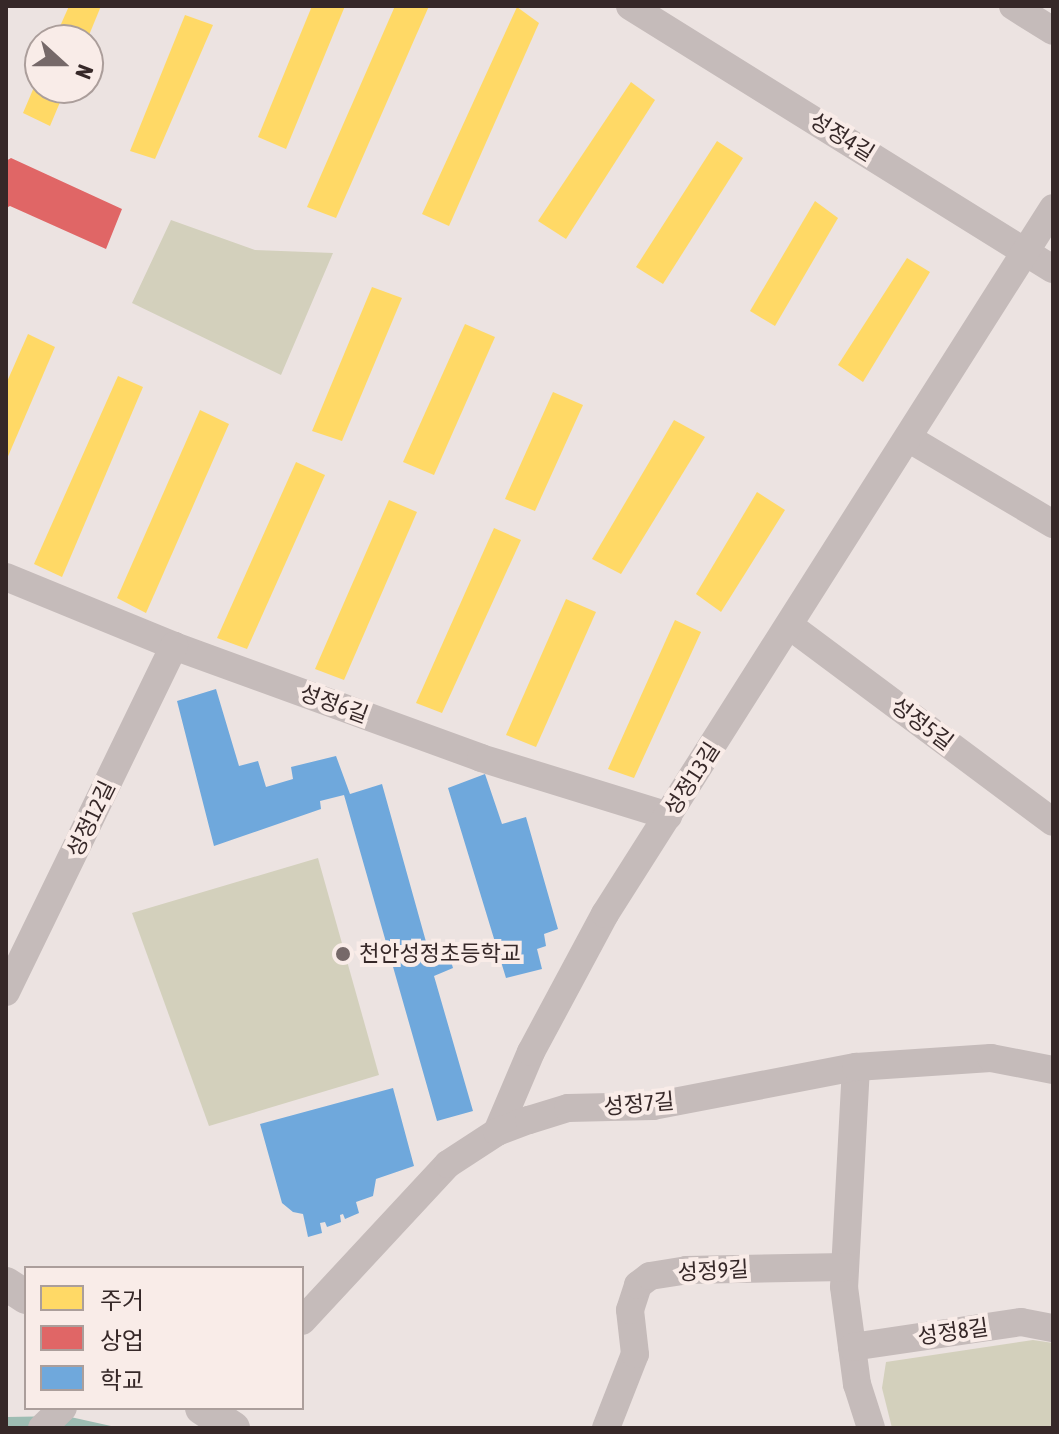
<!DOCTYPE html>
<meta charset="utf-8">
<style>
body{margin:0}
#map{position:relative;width:1059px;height:1434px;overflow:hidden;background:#ece3e1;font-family:"Asap Condensed","Noto Sans KR",sans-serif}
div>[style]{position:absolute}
.green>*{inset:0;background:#d3d0bc}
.water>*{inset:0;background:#9ebdb3}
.homes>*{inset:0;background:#ffd966}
.shops>*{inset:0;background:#e06666}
.schools>*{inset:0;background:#6fa8dc}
.minor>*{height:28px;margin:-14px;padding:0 14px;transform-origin:14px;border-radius:14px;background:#c5bbba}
.tertiary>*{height:34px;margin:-17px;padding:0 17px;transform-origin:17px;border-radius:17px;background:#c5bbba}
.dots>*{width:22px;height:22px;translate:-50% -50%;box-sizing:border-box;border:4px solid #f9ece8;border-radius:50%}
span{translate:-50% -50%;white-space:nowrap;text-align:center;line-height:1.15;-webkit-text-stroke:8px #f9ece8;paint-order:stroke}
.street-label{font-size:22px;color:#362828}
.poi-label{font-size:22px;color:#362828}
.left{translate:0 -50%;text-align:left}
.frame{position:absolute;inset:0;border:8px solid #362828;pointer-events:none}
.legend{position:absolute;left:24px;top:1266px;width:280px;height:144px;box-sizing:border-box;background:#f9ece8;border:2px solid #ab9e9b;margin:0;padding:10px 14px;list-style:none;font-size:24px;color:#362828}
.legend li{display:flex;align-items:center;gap:16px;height:40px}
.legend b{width:40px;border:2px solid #ab9e9b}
.north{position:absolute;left:24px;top:24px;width:80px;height:80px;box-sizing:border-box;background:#f9ece8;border:2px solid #ab9e9b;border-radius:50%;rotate:111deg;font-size:22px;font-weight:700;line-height:32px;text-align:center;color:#362828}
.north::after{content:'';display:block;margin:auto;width:28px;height:36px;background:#766969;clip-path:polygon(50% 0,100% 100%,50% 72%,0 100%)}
</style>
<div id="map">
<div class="green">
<i style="clip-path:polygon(171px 220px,255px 250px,333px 253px,281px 375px,132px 303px)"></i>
<i style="clip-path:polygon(318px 858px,379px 1075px,209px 1126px,132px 913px)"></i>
<i style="clip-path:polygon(1033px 1340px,1053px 1343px,1053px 1428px,892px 1428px,882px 1388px,886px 1362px)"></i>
</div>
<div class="water">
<i style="clip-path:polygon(66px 1416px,120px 1428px,6px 1427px,6px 1417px)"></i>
</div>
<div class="homes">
<i style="clip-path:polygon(69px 6px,101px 6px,87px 40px,54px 40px)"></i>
<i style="clip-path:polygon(312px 6px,345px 6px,286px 149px,258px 137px)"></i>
<i style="clip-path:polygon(395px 6px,429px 6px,336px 218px,307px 207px)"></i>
<i style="clip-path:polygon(517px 7px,539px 23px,449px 226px,422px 214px)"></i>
<i style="clip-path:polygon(185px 15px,213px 25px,155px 159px,130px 151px)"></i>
<i style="clip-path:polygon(40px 73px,40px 88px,66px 88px,50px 126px,23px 113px)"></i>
<i style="clip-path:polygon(631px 82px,655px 100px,566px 239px,538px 221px)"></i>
<i style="clip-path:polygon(717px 141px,743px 158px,663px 284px,636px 267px)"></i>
<i style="clip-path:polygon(815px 201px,838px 218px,775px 326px,750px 311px)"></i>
<i style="clip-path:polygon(907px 258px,930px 272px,863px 382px,838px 365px)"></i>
<i style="clip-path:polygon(372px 287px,402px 298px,342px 441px,312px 431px)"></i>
<i style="clip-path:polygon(465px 324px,495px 337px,434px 475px,403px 462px)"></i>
<i style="clip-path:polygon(28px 334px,55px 347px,6px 461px,6px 384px)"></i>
<i style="clip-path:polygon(118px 376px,143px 387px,62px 577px,34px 564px)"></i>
<i style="clip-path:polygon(553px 392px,583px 405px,535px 511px,505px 499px)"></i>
<i style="clip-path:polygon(200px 410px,229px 424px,146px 613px,117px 598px)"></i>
<i style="clip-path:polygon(674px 420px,705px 437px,621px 574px,592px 559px)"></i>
<i style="clip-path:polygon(296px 462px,325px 475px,247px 649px,217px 638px)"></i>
<i style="clip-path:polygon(757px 492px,785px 510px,721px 612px,696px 594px)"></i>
<i style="clip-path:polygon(389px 500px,417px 512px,344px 680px,315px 669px)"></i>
<i style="clip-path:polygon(494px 528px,521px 540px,442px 713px,416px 703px)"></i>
<i style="clip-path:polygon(566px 599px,596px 612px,536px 747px,506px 735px)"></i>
<i style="clip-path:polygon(675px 620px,701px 632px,634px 778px,608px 769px)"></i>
</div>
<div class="shops">
<i style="clip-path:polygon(11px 158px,122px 209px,106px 249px,10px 206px,6px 208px,6px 161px)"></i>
</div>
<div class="schools">
<i style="clip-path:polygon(216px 689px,239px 766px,258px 761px,266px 787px,293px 779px,291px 767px,336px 756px,350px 794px,382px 784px,430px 956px,448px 951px,453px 968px,434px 976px,473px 1111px,437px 1121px,344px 795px,320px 801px,321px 809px,214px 846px,177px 701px)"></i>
<i style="clip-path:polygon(485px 774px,502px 824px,526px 817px,558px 929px,544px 934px,546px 946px,537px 949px,542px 969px,506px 978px,448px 788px)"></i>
<i style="clip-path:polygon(393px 1088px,414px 1166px,376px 1179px,373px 1196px,356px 1202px,359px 1213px,345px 1219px,343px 1214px,340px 1215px,341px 1222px,327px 1227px,325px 1222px,320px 1223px,322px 1233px,308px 1237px,303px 1214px,293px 1212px,282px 1203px,260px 1124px)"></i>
</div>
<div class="minor">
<i style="left:630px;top:6px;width:498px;rotate:31.9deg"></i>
<i style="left:1013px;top:6px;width:47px;rotate:32deg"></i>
<i style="left:908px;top:438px;width:169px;rotate:30.7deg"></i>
<i style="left:6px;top:577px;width:182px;rotate:22.3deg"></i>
<i style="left:174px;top:646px;width:327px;rotate:20deg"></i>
<i style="left:481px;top:758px;width:196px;rotate:17.2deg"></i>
<i style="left:790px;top:626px;width:328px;rotate:36.7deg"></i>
<i style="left:6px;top:992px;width:385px;rotate:-64.1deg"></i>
<i style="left:856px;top:1067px;width:220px;rotate:93.1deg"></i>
<i style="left:844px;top:1287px;width:98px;rotate:82.4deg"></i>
<i style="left:857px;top:1384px;width:46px;rotate:72.3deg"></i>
<i style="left:497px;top:1132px;width:87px;rotate:-67deg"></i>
<i style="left:531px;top:1052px;width:157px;rotate:-61.8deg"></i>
<i style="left:605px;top:914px;width:836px;rotate:-57.6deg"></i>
<i style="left:302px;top:1321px;width:214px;rotate:-47.1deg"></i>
<i style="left:448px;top:1164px;width:59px;rotate:-33.1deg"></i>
<i style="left:497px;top:1132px;width:34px;rotate:-21deg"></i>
<i style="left:529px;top:1120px;width:41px;rotate:-17.1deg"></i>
<i style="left:568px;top:1108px;width:85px;rotate:-1.3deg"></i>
<i style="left:653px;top:1106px;width:207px;rotate:-10.9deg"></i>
<i style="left:856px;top:1067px;width:135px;rotate:-3.8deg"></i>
<i style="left:991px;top:1058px;width:63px;rotate:11deg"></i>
<i style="left:852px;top:1347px;width:171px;rotate:-8.4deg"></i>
<i style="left:1021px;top:1322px;width:33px;rotate:11deg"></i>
<i style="left:42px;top:1428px;width:29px;rotate:-44deg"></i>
<i style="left:606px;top:1428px;width:79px;rotate:-68.6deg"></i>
<i style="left:635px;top:1354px;width:44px;rotate:-96.5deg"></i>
<i style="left:630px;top:1310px;width:26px;rotate:-72deg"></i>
<i style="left:638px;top:1285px;width:15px;rotate:-37deg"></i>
<i style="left:650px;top:1276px;width:36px;rotate:-9deg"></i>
<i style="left:686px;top:1270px;width:159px;rotate:-1.1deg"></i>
</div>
<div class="tertiary">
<i style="left:6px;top:1284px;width:24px;rotate:33deg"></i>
<i style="left:202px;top:1408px;width:37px;rotate:33deg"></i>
</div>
<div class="dots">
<i style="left:343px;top:954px;background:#766969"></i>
</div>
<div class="street-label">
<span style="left:842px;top:137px;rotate:32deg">성정4길</span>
<span style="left:334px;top:704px;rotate:20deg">성정6길</span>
<span style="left:922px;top:724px;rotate:37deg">성정5길</span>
<span style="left:692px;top:779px;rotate:-57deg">성정13길</span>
<span style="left:91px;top:819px;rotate:-64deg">성정12길</span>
<span style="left:639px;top:1104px;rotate:-5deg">성정7길</span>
<span style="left:713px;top:1271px;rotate:-3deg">성정9길</span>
<span style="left:953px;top:1332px;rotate:-8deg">성정8길</span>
</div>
<div class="poi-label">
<span class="left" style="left:359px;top:954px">천안성정초등학교</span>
</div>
<div class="frame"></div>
<ul class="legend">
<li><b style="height:22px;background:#ffd966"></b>주거</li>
<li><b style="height:22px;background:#e06666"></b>상업</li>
<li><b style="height:22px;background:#6fa8dc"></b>학교</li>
</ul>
<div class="north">N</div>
</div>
